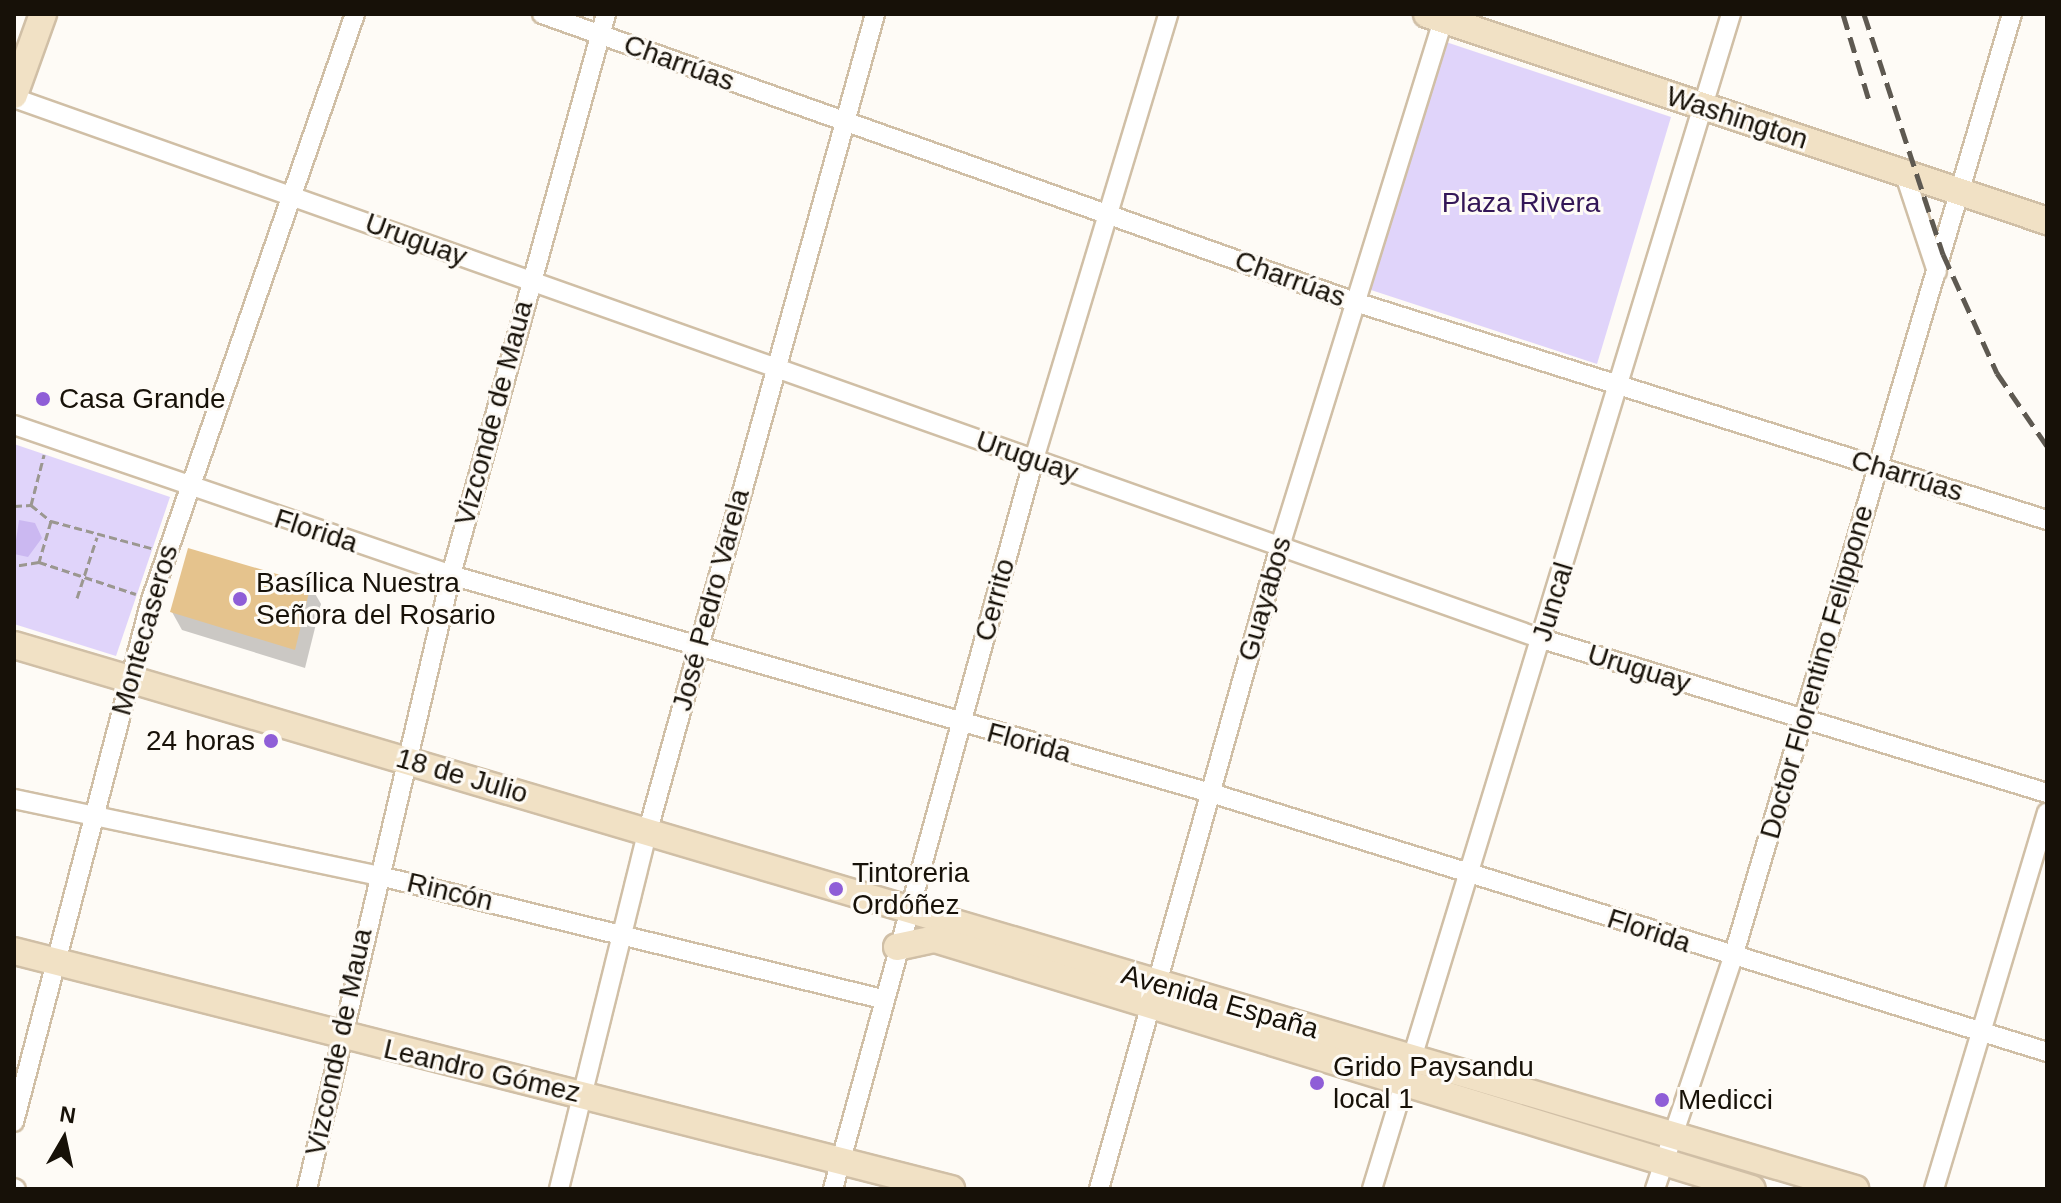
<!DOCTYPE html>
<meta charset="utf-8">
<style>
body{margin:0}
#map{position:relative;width:2061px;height:1203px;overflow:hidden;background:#fefbf6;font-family:Helvetica,sans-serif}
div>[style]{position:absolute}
.green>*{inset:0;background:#e0d4fa}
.water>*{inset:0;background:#cbb8f1}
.shadow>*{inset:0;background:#0003}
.building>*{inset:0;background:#e5c38d}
.path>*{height:3px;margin-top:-1.5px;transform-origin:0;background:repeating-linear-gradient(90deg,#9b9790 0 8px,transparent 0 12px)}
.roads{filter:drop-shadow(2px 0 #d0bfa6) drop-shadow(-2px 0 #d0bfa6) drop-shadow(0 2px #d0bfa6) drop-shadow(0 -2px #d0bfa6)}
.street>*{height:18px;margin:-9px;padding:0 9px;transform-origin:9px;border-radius:9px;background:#fff}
.secondary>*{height:26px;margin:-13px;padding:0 13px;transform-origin:13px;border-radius:13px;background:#f1e1c5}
.rail>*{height:5px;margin-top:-2.5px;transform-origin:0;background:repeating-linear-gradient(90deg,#5e5951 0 16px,transparent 0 24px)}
.dots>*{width:22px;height:22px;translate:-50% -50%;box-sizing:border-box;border:4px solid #fefbf6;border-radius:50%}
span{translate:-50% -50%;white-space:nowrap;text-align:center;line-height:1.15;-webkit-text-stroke:6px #fefbf6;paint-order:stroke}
.street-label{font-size:28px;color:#171108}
.park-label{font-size:28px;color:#331657}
.poi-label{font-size:28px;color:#171108}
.left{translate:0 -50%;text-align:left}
.right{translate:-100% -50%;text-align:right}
.frame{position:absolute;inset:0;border:16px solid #171108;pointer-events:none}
.north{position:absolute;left:24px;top:1099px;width:80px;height:80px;-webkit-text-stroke:6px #fefbf6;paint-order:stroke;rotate:9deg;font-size:22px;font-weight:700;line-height:32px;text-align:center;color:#171108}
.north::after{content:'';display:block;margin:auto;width:28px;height:36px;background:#171108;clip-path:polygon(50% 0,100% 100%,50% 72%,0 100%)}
</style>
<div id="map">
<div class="green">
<i style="clip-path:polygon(1446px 42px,1671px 117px,1597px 364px,1371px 290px)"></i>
<i style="clip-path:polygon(14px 444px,170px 497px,116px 656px,14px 624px)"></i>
</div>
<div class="water">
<i style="clip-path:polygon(19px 520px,35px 523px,42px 538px,28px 557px,14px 554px)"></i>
</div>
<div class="shadow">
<i style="clip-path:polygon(310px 585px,321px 604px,305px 668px,182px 630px,172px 612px)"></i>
</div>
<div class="building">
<i style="clip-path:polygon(188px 548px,311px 584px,295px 650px,170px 612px)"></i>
</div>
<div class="path">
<i style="left:31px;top:505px;width:52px;rotate:-75.4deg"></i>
<i style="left:14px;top:506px;width:17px;rotate:-3deg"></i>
<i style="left:31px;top:505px;width:26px;rotate:39deg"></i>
<i style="left:51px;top:521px;width:43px;rotate:106.3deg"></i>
<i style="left:39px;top:562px;width:25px;rotate:171deg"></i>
<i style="left:51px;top:521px;width:104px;rotate:15.1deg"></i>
<i style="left:39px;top:562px;width:102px;rotate:18.3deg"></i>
<i style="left:77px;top:598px;width:64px;rotate:-71.8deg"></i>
</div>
<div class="roads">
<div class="street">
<i style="left:542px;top:14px;width:863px;rotate:19.51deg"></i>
<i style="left:1355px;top:302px;width:726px;rotate:17.49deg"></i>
<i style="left:14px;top:98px;width:1621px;rotate:19.5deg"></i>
<i style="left:1542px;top:639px;width:528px;rotate:16.96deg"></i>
<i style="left:1904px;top:172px;width:105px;rotate:71.7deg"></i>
<i style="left:14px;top:425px;width:462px;rotate:18.9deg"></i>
<i style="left:451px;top:575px;width:791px;rotate:16.01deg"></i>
<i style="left:1211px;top:793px;width:875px;rotate:17.21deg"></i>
<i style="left:14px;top:799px;width:370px;rotate:11.9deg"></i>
<i style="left:376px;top:875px;width:521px;rotate:13.77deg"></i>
<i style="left:14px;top:1122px;width:540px;rotate:-75.29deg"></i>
<i style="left:151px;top:600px;width:620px;rotate:-70.81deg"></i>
<i style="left:14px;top:1188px;width:2px;rotate:27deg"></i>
<i style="left:307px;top:1189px;width:631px;rotate:-76.8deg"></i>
<i style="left:451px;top:575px;width:582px;rotate:-74.55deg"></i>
<i style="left:559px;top:1189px;width:370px;rotate:-76.1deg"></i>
<i style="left:648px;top:830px;width:847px;rotate:-74.45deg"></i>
<i style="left:833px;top:1189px;width:757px;rotate:-74.61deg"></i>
<i style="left:1034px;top:459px;width:465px;rotate:-73.2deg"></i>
<i style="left:1099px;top:1189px;width:668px;rotate:-74.28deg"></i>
<i style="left:1280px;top:546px;width:557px;rotate:-72.77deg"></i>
<i style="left:1372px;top:1189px;width:1229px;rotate:-73.01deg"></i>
<i style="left:1655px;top:1189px;width:245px;rotate:-71.4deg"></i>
<i style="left:1733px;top:957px;width:983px;rotate:-73.52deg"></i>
<i style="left:1934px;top:1189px;width:393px;rotate:-73.3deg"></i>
</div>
<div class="secondary">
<i style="left:1427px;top:14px;width:654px;rotate:18.46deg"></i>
<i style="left:14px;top:95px;width:86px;rotate:-70.3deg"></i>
<i style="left:14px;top:645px;width:1920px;rotate:16.46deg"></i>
<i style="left:897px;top:947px;width:39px;rotate:-12deg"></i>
<i style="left:935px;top:939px;width:854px;rotate:17.01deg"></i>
<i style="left:14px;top:951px;width:967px;rotate:14.25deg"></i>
</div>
</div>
<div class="rail">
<i style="left:1843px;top:14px;width:90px;rotate:73.2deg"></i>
<i style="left:1864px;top:14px;width:253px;rotate:71.8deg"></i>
<i style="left:1943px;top:254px;width:131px;rotate:65.6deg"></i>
<i style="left:1997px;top:373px;width:88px;rotate:55.6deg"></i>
</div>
<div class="dots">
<i style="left:43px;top:399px;background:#8f5ed7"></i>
<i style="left:240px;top:599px;background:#8f5ed7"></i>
<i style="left:271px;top:741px;background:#8f5ed7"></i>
<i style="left:836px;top:889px;background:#8f5ed7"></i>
<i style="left:1317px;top:1083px;background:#8f5ed7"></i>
<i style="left:1662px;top:1100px;background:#8f5ed7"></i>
</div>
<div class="street-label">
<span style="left:679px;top:63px;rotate:20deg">Charrúas</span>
<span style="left:1737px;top:118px;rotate:18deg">Washington</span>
<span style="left:416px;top:240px;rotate:20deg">Uruguay</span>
<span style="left:1290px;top:279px;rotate:20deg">Charrúas</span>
<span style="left:494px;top:413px;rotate:-75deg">Vizconde de Maua</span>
<span style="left:1027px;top:457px;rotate:19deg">Uruguay</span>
<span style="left:1907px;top:476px;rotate:17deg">Charrúas</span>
<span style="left:316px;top:531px;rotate:18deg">Florida</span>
<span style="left:1265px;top:599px;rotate:-74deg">Guayabos</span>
<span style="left:711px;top:600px;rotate:-75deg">José Pedro Varela</span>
<span style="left:995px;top:600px;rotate:-75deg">Cerrito</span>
<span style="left:1553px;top:602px;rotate:-73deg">Juncal</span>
<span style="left:145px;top:630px;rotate:-74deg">Montecaseros</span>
<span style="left:1639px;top:669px;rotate:17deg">Uruguay</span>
<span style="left:1817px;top:672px;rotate:-74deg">Doctor Florentino Felippone</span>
<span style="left:1029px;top:743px;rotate:15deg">Florida</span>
<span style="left:462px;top:776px;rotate:16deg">18 de Julio</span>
<span style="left:450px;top:892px;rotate:13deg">Rincón</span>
<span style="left:1649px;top:931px;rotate:18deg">Florida</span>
<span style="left:1220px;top:1002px;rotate:16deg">Avenida España</span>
<span style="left:339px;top:1042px;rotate:-78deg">Vizconde de Maua</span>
<span style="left:482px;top:1071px;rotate:13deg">Leandro Gómez</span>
</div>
<div class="park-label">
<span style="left:1521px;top:203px">Plaza Rivera</span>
</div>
<div class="poi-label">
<span class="left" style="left:59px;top:399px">Casa Grande</span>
<span class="left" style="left:256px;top:599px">Basílica Nuestra<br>Señora del Rosario</span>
<span class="right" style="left:255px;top:741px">24 horas</span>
<span class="left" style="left:852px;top:889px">Tintoreria<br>Ordóñez</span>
<span class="left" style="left:1333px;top:1083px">Grido Paysandu<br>local 1</span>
<span class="left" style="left:1678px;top:1100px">Medicci</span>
</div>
<div class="frame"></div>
<div class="north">N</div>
</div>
